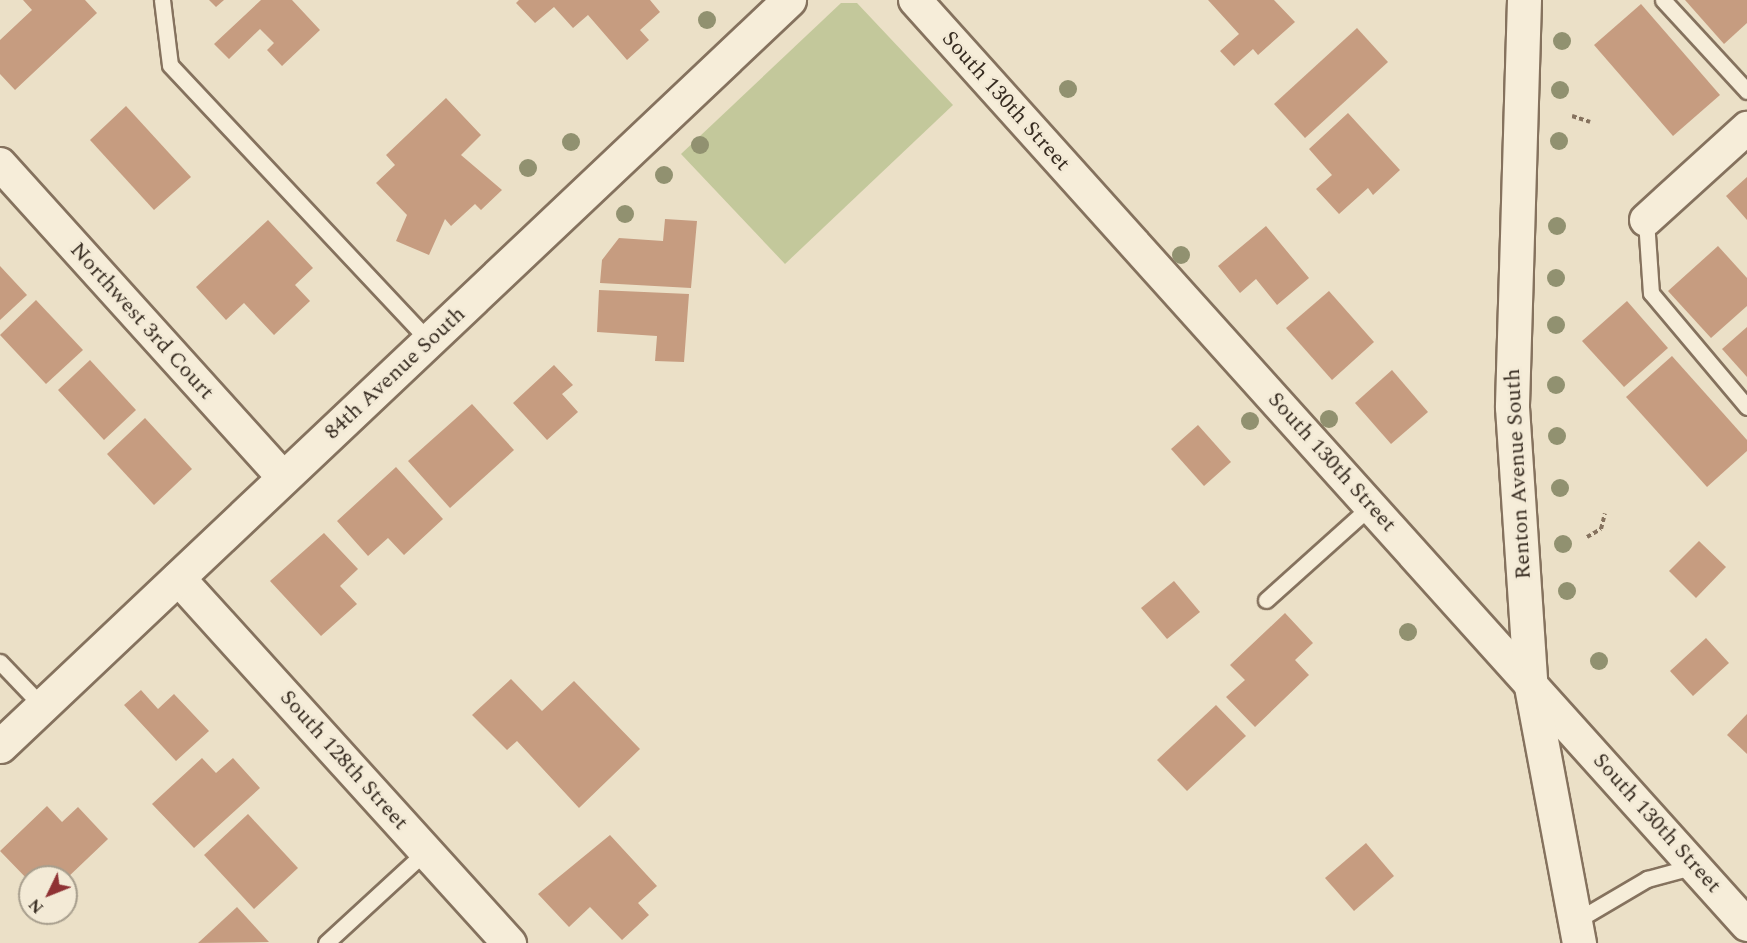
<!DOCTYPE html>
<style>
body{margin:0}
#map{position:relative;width:1747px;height:943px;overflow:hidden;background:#ebe0c7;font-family:Spectral,serif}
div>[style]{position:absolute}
.green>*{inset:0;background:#c3c89b}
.building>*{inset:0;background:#c69c80}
.path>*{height:4px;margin-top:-2px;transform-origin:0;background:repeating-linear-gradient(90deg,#85725e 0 4.5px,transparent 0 7.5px)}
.roads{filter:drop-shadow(2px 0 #85725e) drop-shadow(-2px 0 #85725e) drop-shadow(0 2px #85725e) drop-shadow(0 -2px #85725e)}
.service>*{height:15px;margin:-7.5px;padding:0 7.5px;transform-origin:7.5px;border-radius:7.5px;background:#f6edd9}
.minor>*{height:32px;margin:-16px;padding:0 16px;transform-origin:16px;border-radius:16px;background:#f6edd9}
.tertiary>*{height:33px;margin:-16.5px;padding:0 16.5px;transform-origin:16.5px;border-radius:16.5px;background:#f6edd9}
.secondary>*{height:33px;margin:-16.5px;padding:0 16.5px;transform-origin:16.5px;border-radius:16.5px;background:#f6edd9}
.trees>*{width:18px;height:18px;margin:-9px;border-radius:50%;background:#919170}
span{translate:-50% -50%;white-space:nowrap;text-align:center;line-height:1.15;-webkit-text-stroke:5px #f3ead6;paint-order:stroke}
.street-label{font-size:22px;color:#362b20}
.north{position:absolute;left:18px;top:865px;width:60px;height:60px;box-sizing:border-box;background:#f3ead6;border:2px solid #a79e8d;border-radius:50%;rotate:227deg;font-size:16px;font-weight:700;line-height:24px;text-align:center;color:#362b20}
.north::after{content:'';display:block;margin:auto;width:21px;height:27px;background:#8f3234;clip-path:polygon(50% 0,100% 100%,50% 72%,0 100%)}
</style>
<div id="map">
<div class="green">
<i style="clip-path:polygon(841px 3px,857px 3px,953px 105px,785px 264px,681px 154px)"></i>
</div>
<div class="building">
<i style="clip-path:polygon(23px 0,85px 0,97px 13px,15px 90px,0 74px,0 40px,32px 10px)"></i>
<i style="clip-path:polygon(209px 0,224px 0,216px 7px)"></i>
<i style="clip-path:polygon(261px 0,292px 0,320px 30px,282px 66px,267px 50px,274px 43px,260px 29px,229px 59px,214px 44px)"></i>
<i style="clip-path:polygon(519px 0,650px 0,660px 12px,640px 30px,649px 40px,627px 60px,588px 15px,573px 28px,554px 7px,535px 23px,516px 3px)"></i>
<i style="clip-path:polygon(1208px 0,1274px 0,1295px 22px,1258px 55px,1253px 49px,1234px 66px,1220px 51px,1239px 34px)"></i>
<i style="clip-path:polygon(1685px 0,1747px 0,1747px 23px,1724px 44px)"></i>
<i style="clip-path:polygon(1641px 4px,1720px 95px,1673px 136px,1594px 45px)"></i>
<i style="clip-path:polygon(1357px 28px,1388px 62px,1305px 138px,1274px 104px)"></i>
<i style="clip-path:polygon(446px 98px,481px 135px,461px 155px,502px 190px,481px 210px,475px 204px,451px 226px,445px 219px,429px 255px,396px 241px,407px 215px,376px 183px,395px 165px,386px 155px)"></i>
<i style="clip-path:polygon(126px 106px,191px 177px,154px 210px,90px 140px)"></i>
<i style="clip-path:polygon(1348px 113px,1400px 170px,1373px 195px,1368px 188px,1339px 214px,1316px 189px,1332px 175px,1309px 149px)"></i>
<i style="clip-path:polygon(1747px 177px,1747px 220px,1726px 196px)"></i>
<i style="clip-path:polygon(665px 219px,697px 221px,691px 288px,600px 283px,602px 260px,619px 238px,663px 241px)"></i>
<i style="clip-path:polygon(268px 220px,313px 268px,295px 285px,310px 301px,274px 335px,244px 303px,226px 320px,196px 287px)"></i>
<i style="clip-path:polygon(1266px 226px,1309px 278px,1277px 305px,1256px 279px,1240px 293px,1218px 266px)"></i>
<i style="clip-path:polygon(1718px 246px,1747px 278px,1747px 306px,1711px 338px,1668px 291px)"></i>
<i style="clip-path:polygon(0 266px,27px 295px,0 320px)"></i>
<i style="clip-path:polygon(599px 290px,689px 294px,684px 362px,655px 361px,657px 336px,597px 332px)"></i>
<i style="clip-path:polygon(1329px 291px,1374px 342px,1332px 380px,1286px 328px)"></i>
<i style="clip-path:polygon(36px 300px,83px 350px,46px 384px,0 335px)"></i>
<i style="clip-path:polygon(1627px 301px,1668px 348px,1624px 387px,1582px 341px)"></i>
<i style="clip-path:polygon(1747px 327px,1747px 377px,1722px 349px)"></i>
<i style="clip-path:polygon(1672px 356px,1747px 440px,1747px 451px,1707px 487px,1626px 397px)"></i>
<i style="clip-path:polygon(90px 360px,136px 410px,104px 440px,58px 390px)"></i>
<i style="clip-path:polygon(554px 365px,573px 385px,562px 394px,578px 412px,547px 440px,513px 403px)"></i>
<i style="clip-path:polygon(1392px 370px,1428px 412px,1391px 444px,1355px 403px)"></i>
<i style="clip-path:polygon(472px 404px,514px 450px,450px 508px,408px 461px)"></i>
<i style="clip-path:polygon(145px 418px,192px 469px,154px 505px,107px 454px)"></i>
<i style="clip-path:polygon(1198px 425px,1231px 462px,1204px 486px,1171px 449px)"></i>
<i style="clip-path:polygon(396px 467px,443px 519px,404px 555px,388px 538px,368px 556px,337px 521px)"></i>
<i style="clip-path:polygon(324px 533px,358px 569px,340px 586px,357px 604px,321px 636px,270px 581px)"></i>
<i style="clip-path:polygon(1699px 541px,1726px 567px,1696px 598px,1669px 571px)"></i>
<i style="clip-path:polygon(1174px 581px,1200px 612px,1167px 639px,1141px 608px)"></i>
<i style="clip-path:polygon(1285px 613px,1313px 643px,1295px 660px,1309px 675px,1255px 727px,1226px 697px,1245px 680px,1230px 665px)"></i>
<i style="clip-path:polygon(1706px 638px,1729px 663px,1693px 696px,1670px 671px)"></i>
<i style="clip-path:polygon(511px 679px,542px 711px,574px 681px,640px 749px,579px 808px,517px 741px,507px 750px,472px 715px)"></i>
<i style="clip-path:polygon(141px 690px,158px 709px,174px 694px,209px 731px,176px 761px,124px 705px)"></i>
<i style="clip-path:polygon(1216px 705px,1246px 736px,1187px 791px,1157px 760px)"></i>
<i style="clip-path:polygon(1747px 714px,1747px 754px,1727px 735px)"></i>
<i style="clip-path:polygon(202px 758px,216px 773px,233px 758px,260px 788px,194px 848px,152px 804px)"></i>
<i style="clip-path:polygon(47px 806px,62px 822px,78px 807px,108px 839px,66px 879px,30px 877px,30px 882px,0 851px)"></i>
<i style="clip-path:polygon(248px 814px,298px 868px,254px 909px,204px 855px)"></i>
<i style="clip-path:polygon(610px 835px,657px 886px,638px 903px,649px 915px,622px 940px,590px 907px,569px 927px,538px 894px)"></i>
<i style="clip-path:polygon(1366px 843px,1394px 876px,1354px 911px,1325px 878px)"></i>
<i style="clip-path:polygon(237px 907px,269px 942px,198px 943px)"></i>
</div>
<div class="path">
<i style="left:1572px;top:116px;width:19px;rotate:18deg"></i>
<i style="left:1587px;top:537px;width:16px;rotate:-30deg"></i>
<i style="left:1601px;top:529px;width:16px;rotate:-76deg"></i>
</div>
<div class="roads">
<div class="service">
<i style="left:162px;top:0;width:65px;rotate:83deg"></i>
<i style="left:170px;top:65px;width:378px;rotate:46.8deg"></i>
<i style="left:1663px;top:0;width:124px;rotate:47.3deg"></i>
<i style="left:1646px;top:220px;width:73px;rotate:86.1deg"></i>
<i style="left:1651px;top:293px;width:149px;rotate:49.9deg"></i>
<i style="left:1266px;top:600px;width:142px;rotate:-41.9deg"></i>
<i style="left:0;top:662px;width:61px;rotate:46.3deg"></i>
<i style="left:1574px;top:922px;width:85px;rotate:-30.5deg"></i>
<i style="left:1647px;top:879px;width:50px;rotate:-15.2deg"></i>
<i style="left:326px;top:943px;width:136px;rotate:-42.6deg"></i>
</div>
<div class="minor">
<i style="left:915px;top:0;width:1244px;rotate:48.03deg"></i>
<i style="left:0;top:164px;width:423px;rotate:47.9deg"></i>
<i style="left:1646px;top:220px;width:137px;rotate:-42.3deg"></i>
</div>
<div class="tertiary">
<i style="left:178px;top:578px;width:493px;rotate:47.8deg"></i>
<i style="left:0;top:746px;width:1086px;rotate:-43.4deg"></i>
</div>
<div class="secondary">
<i style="left:1524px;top:0;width:407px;rotate:91.7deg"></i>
<i style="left:1512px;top:407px;width:275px;rotate:86.2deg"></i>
<i style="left:1530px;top:681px;width:267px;rotate:79.4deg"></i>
</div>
</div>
<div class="trees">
<i style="left:707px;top:20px"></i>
<i style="left:1562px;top:41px"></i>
<i style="left:1068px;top:89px"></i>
<i style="left:1560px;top:90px"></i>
<i style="left:1559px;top:141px"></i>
<i style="left:571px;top:142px"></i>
<i style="left:700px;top:145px"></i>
<i style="left:528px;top:168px"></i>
<i style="left:664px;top:175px"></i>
<i style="left:625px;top:214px"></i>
<i style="left:1557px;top:226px"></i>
<i style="left:1181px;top:255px"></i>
<i style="left:1556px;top:278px"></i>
<i style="left:1556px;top:325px"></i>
<i style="left:1556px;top:385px"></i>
<i style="left:1329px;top:419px"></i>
<i style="left:1250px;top:421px"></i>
<i style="left:1557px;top:436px"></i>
<i style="left:1560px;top:488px"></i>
<i style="left:1563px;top:544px"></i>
<i style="left:1567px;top:591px"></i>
<i style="left:1408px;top:632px"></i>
<i style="left:1599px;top:661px"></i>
</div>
<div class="street-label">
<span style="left:1006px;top:101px;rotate:48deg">South 130th Street</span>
<span style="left:142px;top:321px;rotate:48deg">Northwest 3rd Court</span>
<span style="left:395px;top:373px;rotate:-43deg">84th Avenue South</span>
<span style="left:1332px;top:462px;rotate:48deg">South 130th Street</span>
<span style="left:1518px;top:474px;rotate:-93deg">Renton Avenue South</span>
<span style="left:344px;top:760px;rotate:48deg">South 128th Street</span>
<span style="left:1657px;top:823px;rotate:48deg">South 130th Street</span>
</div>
<div class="north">N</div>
</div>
